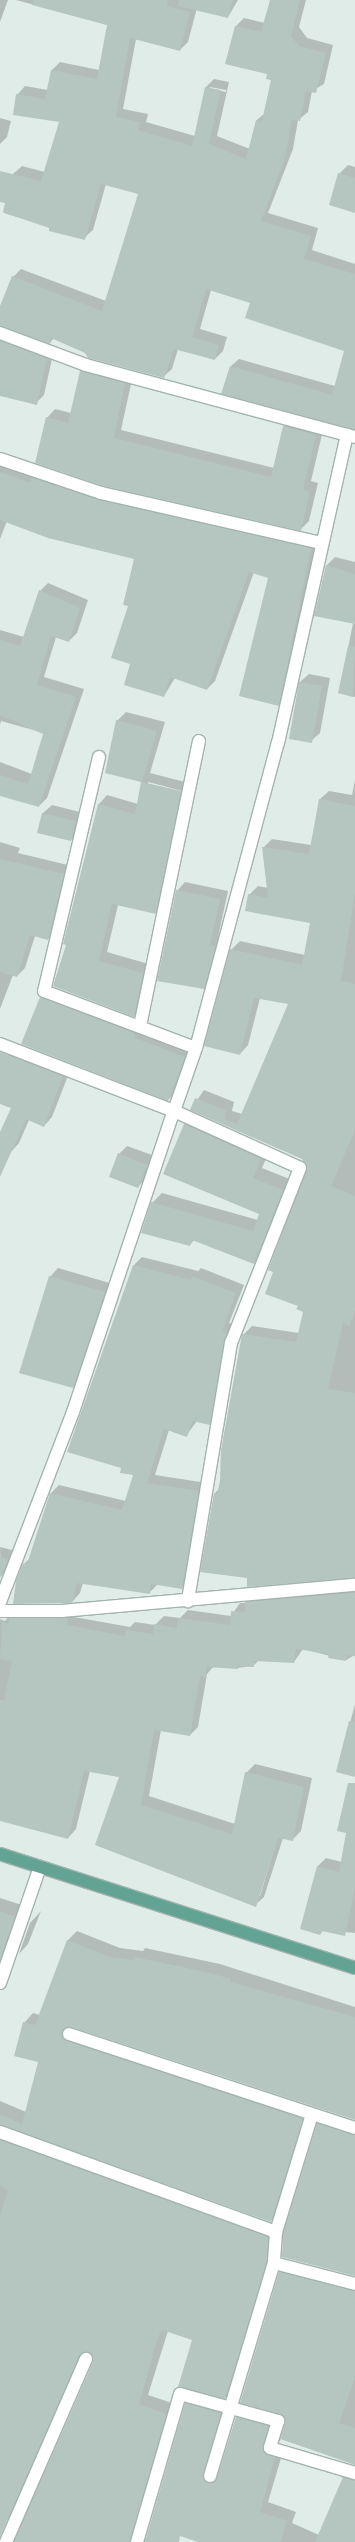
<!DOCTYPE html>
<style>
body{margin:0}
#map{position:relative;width:355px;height:2542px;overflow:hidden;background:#e0ece7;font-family:"Asap Condensed",sans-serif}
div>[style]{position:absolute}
.shadow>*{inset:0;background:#0003}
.building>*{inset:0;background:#b5c6c0}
.roads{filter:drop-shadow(1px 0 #a3b4ae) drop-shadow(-1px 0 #a3b4ae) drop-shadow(0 1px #a3b4ae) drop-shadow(0 -1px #a3b4ae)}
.street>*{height:12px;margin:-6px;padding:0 6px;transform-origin:6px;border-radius:6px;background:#fff}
.secondary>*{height:12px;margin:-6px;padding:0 6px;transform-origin:6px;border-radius:6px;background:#fff}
.primary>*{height:12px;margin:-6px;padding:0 6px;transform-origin:6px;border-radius:6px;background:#63a394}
span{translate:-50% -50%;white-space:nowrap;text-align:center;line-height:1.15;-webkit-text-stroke:3.5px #f1f8f5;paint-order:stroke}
</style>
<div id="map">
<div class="shadow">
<i style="clip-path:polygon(0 0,8px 0,0 22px)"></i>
<i style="clip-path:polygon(evenodd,16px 0,182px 0,198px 4px,188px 42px,180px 50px,136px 39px,123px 109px,148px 114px,146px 122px,195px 136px,206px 87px,214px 79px,229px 82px,217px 136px,250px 149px,257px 120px,265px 113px,272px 80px,268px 74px,227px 63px,236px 26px,244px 18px,265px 23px,272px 0,306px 0,299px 27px,307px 38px,333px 45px,324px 84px,312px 91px,308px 112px,298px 120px,293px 149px,268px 213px,318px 228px,312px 250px,355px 264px,355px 430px,223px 393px,230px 367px,239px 359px,335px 386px,346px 350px,251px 302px,211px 290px,200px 329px,227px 337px,223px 351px,215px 359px,178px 349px,172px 369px,163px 377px,54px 338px,50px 343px,0 325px,5px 332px,54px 350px,44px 395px,36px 403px,0 393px,0 308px,13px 277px,21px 269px,106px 301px,139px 194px,106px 184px,93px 230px,84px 238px,4px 213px,13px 174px,22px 166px,45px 172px,60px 121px,17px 95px,25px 86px,48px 90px,52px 70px,60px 62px,99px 70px,108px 25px,16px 0,210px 87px,226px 90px,226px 92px,210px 89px,210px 87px)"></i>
<i style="clip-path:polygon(210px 0,238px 0,228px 17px)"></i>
<i style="clip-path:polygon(0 118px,11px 121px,7px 137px,0 144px)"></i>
<i style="clip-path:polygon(348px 165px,355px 167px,355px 212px,339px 174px)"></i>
<i style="clip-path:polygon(90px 363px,133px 375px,121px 430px,274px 468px,284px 426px,292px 418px,324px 426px,311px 481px,318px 483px,309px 521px,300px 530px,47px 418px,55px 409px,71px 413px,81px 371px)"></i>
<i style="clip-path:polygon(0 461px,108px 492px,319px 540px,286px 697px,278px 705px,270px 577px,254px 572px,215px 681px,207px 689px,175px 678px,164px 696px,132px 663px,129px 605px,135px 559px,7px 521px,0 539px)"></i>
<i style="clip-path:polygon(335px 557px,355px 562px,355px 697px,339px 693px,353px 623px,326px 566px)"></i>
<i style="clip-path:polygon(48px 583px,88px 600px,77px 633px,69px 641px,56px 637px,44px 677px,84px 689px,47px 798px,39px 806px,0 794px,0 762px,32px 774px,44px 733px,1px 721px,0 725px,0 630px,24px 637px,40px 591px)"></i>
<i style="clip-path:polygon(309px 674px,330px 678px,320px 733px,311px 741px,300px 682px)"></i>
<i style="clip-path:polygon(evenodd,126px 712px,165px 722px,150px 773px,189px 783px,164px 904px,155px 912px,118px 905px,107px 952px,152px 965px,143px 1007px,134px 1016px,67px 945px,99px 804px,107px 795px,138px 804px,142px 782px,106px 772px,117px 721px,126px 712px,148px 782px,186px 792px,186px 794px,148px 784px,148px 782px)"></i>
<i style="clip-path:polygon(355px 780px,355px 1577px,248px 1577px,214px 1494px,219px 1489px,243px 1335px,252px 1326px,299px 1333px,304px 1311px,299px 1305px,309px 1167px,302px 1158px,191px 1109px,204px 1090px,234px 1102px,232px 1111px,242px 1114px,290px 1003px,260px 998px,248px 1045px,240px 1054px,231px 950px,240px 941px,305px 955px,312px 923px,249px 895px,258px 886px,268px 888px,263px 848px,272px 839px,311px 845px,320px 799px,329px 791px,352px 795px)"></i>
<i style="clip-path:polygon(52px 805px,84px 813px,80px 832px,71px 840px,39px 832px,43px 813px)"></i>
<i style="clip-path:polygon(0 842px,20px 848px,18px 853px,72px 866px,56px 931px,48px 939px,35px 936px,25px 968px,17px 976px,13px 975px,0 1009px)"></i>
<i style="clip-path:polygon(185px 882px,228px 891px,218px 937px,224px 938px,212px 980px,204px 988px,177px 891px)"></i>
<i style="clip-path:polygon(51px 988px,194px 1048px,178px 1090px,168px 1100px,41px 998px)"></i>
<i style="clip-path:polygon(16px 1047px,71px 1068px,52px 1117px,44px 1126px,29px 1120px,19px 1143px,11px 1152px,0 1147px,0 1135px,12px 1108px,0 1103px,0 1077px,8px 1055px)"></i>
<i style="clip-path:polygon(195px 1115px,270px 1149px,262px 1168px,292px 1180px,264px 1253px,254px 1263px,194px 1240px,190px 1245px,152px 1203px,162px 1193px,258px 1220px,260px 1214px,165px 1174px,185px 1124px)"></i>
<i style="clip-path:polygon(127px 1146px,155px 1156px,146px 1178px,138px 1187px,119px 1154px)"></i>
<i style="clip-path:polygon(142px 1257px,198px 1271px,201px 1268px,244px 1285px,229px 1323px,235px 1324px,218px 1416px,209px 1424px,197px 1421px,186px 1436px,169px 1430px,155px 1475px,207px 1483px,190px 1580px,182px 1588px,158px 1584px,149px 1593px,83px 1583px,80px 1593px,72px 1602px,24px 1564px,31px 1557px,51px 1493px,59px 1485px,126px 1501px,134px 1474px,134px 1265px)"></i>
<i style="clip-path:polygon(58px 1268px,113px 1284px,81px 1378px,73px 1387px,50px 1277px)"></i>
<i style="clip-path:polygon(0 1547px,16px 1551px,10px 1568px,1px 1576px)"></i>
<i style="clip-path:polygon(evenodd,355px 1585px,355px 1655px,346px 1660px,303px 1649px,294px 1662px,259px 1660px,253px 1666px,237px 1668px,214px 1666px,207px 1674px,198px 1727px,190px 1735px,161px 1730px,149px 1796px,235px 1824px,246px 1773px,255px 1764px,312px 1778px,301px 1831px,292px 1840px,283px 1838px,264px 1897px,255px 1905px,96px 1845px,120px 1777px,90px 1771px,76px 1829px,68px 1838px,0 1820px,0 1619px,5px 1621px,11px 1614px,76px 1610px,74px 1617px,130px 1627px,135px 1622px,155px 1625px,164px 1616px,180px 1618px,188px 1610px,231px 1616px,240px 1603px,246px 1603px,255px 1594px,355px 1585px,279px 1833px,260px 1896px,258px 1896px,279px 1833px)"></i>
<i style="clip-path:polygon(355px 1704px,355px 1776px,337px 1772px)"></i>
<i style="clip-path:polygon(355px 1804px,355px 1933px,324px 1930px,320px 1934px,318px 1866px,326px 1858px,342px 1862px)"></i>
<i style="clip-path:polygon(0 1898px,25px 1906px,0 1966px)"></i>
<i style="clip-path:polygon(41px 1911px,28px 1944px,19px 1954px,30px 1923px)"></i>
<i style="clip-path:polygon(77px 1931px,120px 1948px,143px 1951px,145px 1948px,220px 1964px,355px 2007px,355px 2119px,72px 2027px,76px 2032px,312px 2109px,280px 2212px,271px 2221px,4px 2125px,7px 2130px,277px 2228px,276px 2251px,235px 2388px,225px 2398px,193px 2339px,168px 2331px,148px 2395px,175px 2404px,141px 2538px,147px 2540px,186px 2404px,195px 2394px,230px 2404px,212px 2464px,218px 2475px,236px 2418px,246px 2408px,277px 2417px,272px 2440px,284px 2448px,268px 2502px,296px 2512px,292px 2523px,319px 2535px,344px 2479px,340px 2476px,349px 2467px,355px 2469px,355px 2542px,201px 2542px,158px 2528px,153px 2542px,13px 2542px,94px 2362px,90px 2351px,85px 2353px,17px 2508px,8px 2518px,0 2515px,0 2101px,26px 2112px,39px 2061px,24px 2023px,33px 2013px,40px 2015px,68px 1940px)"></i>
<i style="clip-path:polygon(327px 2115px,355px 2124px,355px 2275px,318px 2124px)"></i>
<i style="clip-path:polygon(289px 2263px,355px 2280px,355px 2464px,281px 2439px,286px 2423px,280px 2273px)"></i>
</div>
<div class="building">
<i style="clip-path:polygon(33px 0,168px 0,167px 6px,190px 12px,180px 51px,130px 38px,116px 117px,140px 122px,138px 130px,192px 146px,205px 87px,221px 90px,209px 144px,246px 159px,256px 120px,262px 121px,271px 80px,266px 79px,267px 74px,225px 64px,235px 26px,261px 32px,270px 0,300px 0,291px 36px,299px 46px,326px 53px,316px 93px,306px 91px,300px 121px,292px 119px,285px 158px,261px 221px,311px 236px,304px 259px,355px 274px,355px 430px,221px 394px,230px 366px,332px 395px,344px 351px,245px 318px,250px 303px,206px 289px,192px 337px,219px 345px,215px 360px,174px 349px,164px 378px,88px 358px,85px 353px,51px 338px,50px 344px,0 326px,0 306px,12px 276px,102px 311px,138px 194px,101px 184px,85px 240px,49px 231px,49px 228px,3px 212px,5px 203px,0 202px,0 171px,41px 181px,59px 122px,13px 115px,16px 94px,45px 99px,51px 70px,97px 79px,107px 25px,32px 5px)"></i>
<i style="clip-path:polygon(179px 0,233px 0,228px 18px,178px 6px)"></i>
<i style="clip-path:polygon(338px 173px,355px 178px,355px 213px,329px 205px)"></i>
<i style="clip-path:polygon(0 341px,47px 358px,37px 405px,0 396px)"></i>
<i style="clip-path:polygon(80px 371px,125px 383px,114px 438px,271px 477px,283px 426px,316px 435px,303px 490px,310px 491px,301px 531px,103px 486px,35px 463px,46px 417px,68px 423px)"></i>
<i style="clip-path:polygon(0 472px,30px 483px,32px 478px,99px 500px,311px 548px,279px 706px,239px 696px,268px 578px,249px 572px,207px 690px,170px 677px,164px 697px,124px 685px,130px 664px,111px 658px,128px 606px,123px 605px,134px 559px,48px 538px,0 520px)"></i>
<i style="clip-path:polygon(326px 565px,355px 574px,355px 624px,314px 616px)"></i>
<i style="clip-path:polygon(39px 590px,80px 608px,69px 642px,51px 636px,37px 685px,76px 697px,39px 807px,0 796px,0 775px,28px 784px,43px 734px,0 715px,0 640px,20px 646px)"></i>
<i style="clip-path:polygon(348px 646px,355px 647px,353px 697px,338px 693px)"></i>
<i style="clip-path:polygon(299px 682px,322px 686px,312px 743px,289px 739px)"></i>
<i style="clip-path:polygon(116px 720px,157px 731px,142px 782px,181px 791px,156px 914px,112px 904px,99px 961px,143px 973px,134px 1017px,53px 986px,66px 945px,63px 944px,98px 804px,135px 814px,141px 782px,105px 773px)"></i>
<i style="clip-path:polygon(319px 799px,355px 806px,355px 893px,341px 981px,355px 984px,355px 1130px,331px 1186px,355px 1196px,355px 1310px,349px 1326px,343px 1323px,328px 1389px,355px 1393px,355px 1578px,247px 1587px,247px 1578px,200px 1572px,214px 1493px,217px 1494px,220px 1481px,221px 1450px,242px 1334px,296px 1342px,303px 1312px,296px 1309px,298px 1306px,265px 1294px,273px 1272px,268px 1270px,307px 1167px,302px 1159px,190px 1110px,195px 1098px,226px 1110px,224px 1119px,237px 1124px,288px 1004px,254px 998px,240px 1055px,204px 1046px,230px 949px,302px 965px,310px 923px,245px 911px,248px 894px,268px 898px,262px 847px,309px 854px)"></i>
<i style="clip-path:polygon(42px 813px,76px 821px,71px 841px,37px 833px)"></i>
<i style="clip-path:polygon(0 859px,64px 874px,48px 940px,30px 935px,17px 977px,0 972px)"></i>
<i style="clip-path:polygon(176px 890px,220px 899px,210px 945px,216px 946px,204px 989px,157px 981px)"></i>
<i style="clip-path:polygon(40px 997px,134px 1033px,135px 1038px,185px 1057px,168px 1101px,21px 1044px)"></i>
<i style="clip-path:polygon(0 1052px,63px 1076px,44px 1127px,26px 1119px,0 1177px,0 1132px,11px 1108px,0 1104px)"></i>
<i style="clip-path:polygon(184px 1124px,261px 1159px,253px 1178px,283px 1190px,254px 1264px,192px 1240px,190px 1246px,141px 1233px,151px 1202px,253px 1231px,259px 1214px,163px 1174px)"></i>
<i style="clip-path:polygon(118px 1153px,147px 1165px,138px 1188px,109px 1177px)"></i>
<i style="clip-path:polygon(133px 1265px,191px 1280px,192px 1276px,236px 1293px,222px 1331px,227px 1332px,210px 1425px,192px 1421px,187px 1437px,164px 1429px,147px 1483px,199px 1491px,182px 1589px,151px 1584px,150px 1594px,77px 1583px,72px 1603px,13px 1604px,16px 1581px,23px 1563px,27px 1564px,50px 1493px,122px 1510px,133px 1475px,120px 1473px,121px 1468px,67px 1452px)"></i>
<i style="clip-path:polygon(49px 1276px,105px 1292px,73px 1388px,19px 1373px)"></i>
<i style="clip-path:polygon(0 1557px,8px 1559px,1px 1577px,0 1577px)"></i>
<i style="clip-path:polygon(355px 1593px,355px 1656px,347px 1655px,346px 1661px,328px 1658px,329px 1654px,296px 1649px,294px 1663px,254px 1661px,254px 1667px,238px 1666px,238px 1669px,207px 1667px,206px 1677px,200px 1676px,190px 1736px,154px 1730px,141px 1805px,232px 1834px,245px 1772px,304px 1787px,293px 1841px,278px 1838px,256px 1907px,95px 1845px,119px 1777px,84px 1771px,68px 1839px,0 1821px,0 1700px,4px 1700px,12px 1661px,0 1659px,2px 1622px,8px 1624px,9px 1618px,68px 1618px,67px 1625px,125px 1636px,126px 1630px,153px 1634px,154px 1624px,177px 1628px,178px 1618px,230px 1625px,231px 1611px,245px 1612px,245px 1602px)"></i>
<i style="clip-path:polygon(349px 1721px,355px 1722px,355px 1777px,336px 1772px)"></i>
<i style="clip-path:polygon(348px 1783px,355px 1783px,355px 1889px,345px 1936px,322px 1931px,320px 1935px,300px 1929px,317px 1866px,339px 1872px,346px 1833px,337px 1831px)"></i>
<i style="clip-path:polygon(0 1911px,15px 1917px,0 1960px)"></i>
<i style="clip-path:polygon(67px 1940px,110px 1957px,134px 1960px,135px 1957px,210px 1973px,231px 1979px,230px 1982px,355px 2017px,355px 2120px,71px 2027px,62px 2031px,67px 2041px,303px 2119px,271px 2222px,0 2125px,0 2114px,22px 2124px,38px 2062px,14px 2056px,23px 2022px,35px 2025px)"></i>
<i style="clip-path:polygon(317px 2123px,355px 2135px,355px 2276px,282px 2257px,283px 2233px)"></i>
<i style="clip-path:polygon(0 2140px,268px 2237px,267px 2262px,225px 2399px,178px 2387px,192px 2340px,162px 2330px,158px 2337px,139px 2404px,166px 2414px,130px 2542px,14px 2542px,93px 2362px,92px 2355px,86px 2352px,79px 2356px,0 2537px,0 2215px,8px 2190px,0 2186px)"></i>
<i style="clip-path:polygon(279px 2272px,355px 2291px,355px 2378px,339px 2423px,355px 2428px,355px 2465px,281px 2439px,279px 2443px,285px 2423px,283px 2416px,240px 2403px)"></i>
<i style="clip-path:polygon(185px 2403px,221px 2413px,203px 2474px,208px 2483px,217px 2478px,236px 2417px,269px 2426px,263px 2449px,275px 2457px,260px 2512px,287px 2521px,280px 2542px,198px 2542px,180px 2536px,179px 2542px,145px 2542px)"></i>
<i style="clip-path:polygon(343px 2477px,355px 2480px,355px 2542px,315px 2542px)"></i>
</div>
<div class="roads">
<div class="street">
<i style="left:0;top:333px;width:92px;rotate:20.4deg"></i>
<i style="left:86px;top:365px;width:278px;rotate:15deg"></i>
<i style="left:0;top:459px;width:107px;rotate:18.6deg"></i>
<i style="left:101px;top:493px;width:226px;rotate:12.8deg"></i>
<i style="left:99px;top:757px;width:240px;rotate:103.2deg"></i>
<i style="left:44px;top:991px;width:162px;rotate:20.6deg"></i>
<i style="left:140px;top:1026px;width:291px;rotate:-78.3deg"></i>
<i style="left:0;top:1044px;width:186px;rotate:21.1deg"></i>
<i style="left:174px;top:1111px;width:67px;rotate:-70.8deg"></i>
<i style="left:196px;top:1048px;width:316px;rotate:-75deg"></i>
<i style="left:278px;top:743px;width:316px;rotate:-77.4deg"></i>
<i style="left:0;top:1602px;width:204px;rotate:-69deg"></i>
<i style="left:73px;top:1412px;width:317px;rotate:-71.5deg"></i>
<i style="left:174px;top:1111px;width:138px;rotate:24.3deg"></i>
<i style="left:300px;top:1168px;width:188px;rotate:111.5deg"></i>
<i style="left:231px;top:1343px;width:262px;rotate:99.5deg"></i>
<i style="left:0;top:1983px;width:123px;rotate:-71deg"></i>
<i style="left:69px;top:2034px;width:301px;rotate:18.2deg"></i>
<i style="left:0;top:2132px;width:294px;rotate:19.9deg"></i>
<i style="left:276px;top:2232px;width:31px;rotate:94deg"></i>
<i style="left:276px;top:2232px;width:123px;rotate:-73deg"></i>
<i style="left:210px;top:2476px;width:222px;rotate:-73.3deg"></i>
<i style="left:274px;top:2263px;width:84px;rotate:14.5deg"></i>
<i style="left:6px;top:2542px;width:200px;rotate:-66.4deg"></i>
<i style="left:137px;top:2542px;width:154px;rotate:-73.8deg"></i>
<i style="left:180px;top:2394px;width:102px;rotate:15.4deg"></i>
<i style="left:278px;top:2421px;width:28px;rotate:107deg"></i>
<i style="left:270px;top:2448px;width:89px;rotate:16.4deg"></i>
</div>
<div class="secondary">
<i style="left:0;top:1611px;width:62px"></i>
<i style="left:62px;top:1611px;width:294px;rotate:-5.1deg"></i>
</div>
<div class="primary">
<i style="left:0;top:1854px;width:373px;rotate:17.8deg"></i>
</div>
</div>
</div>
